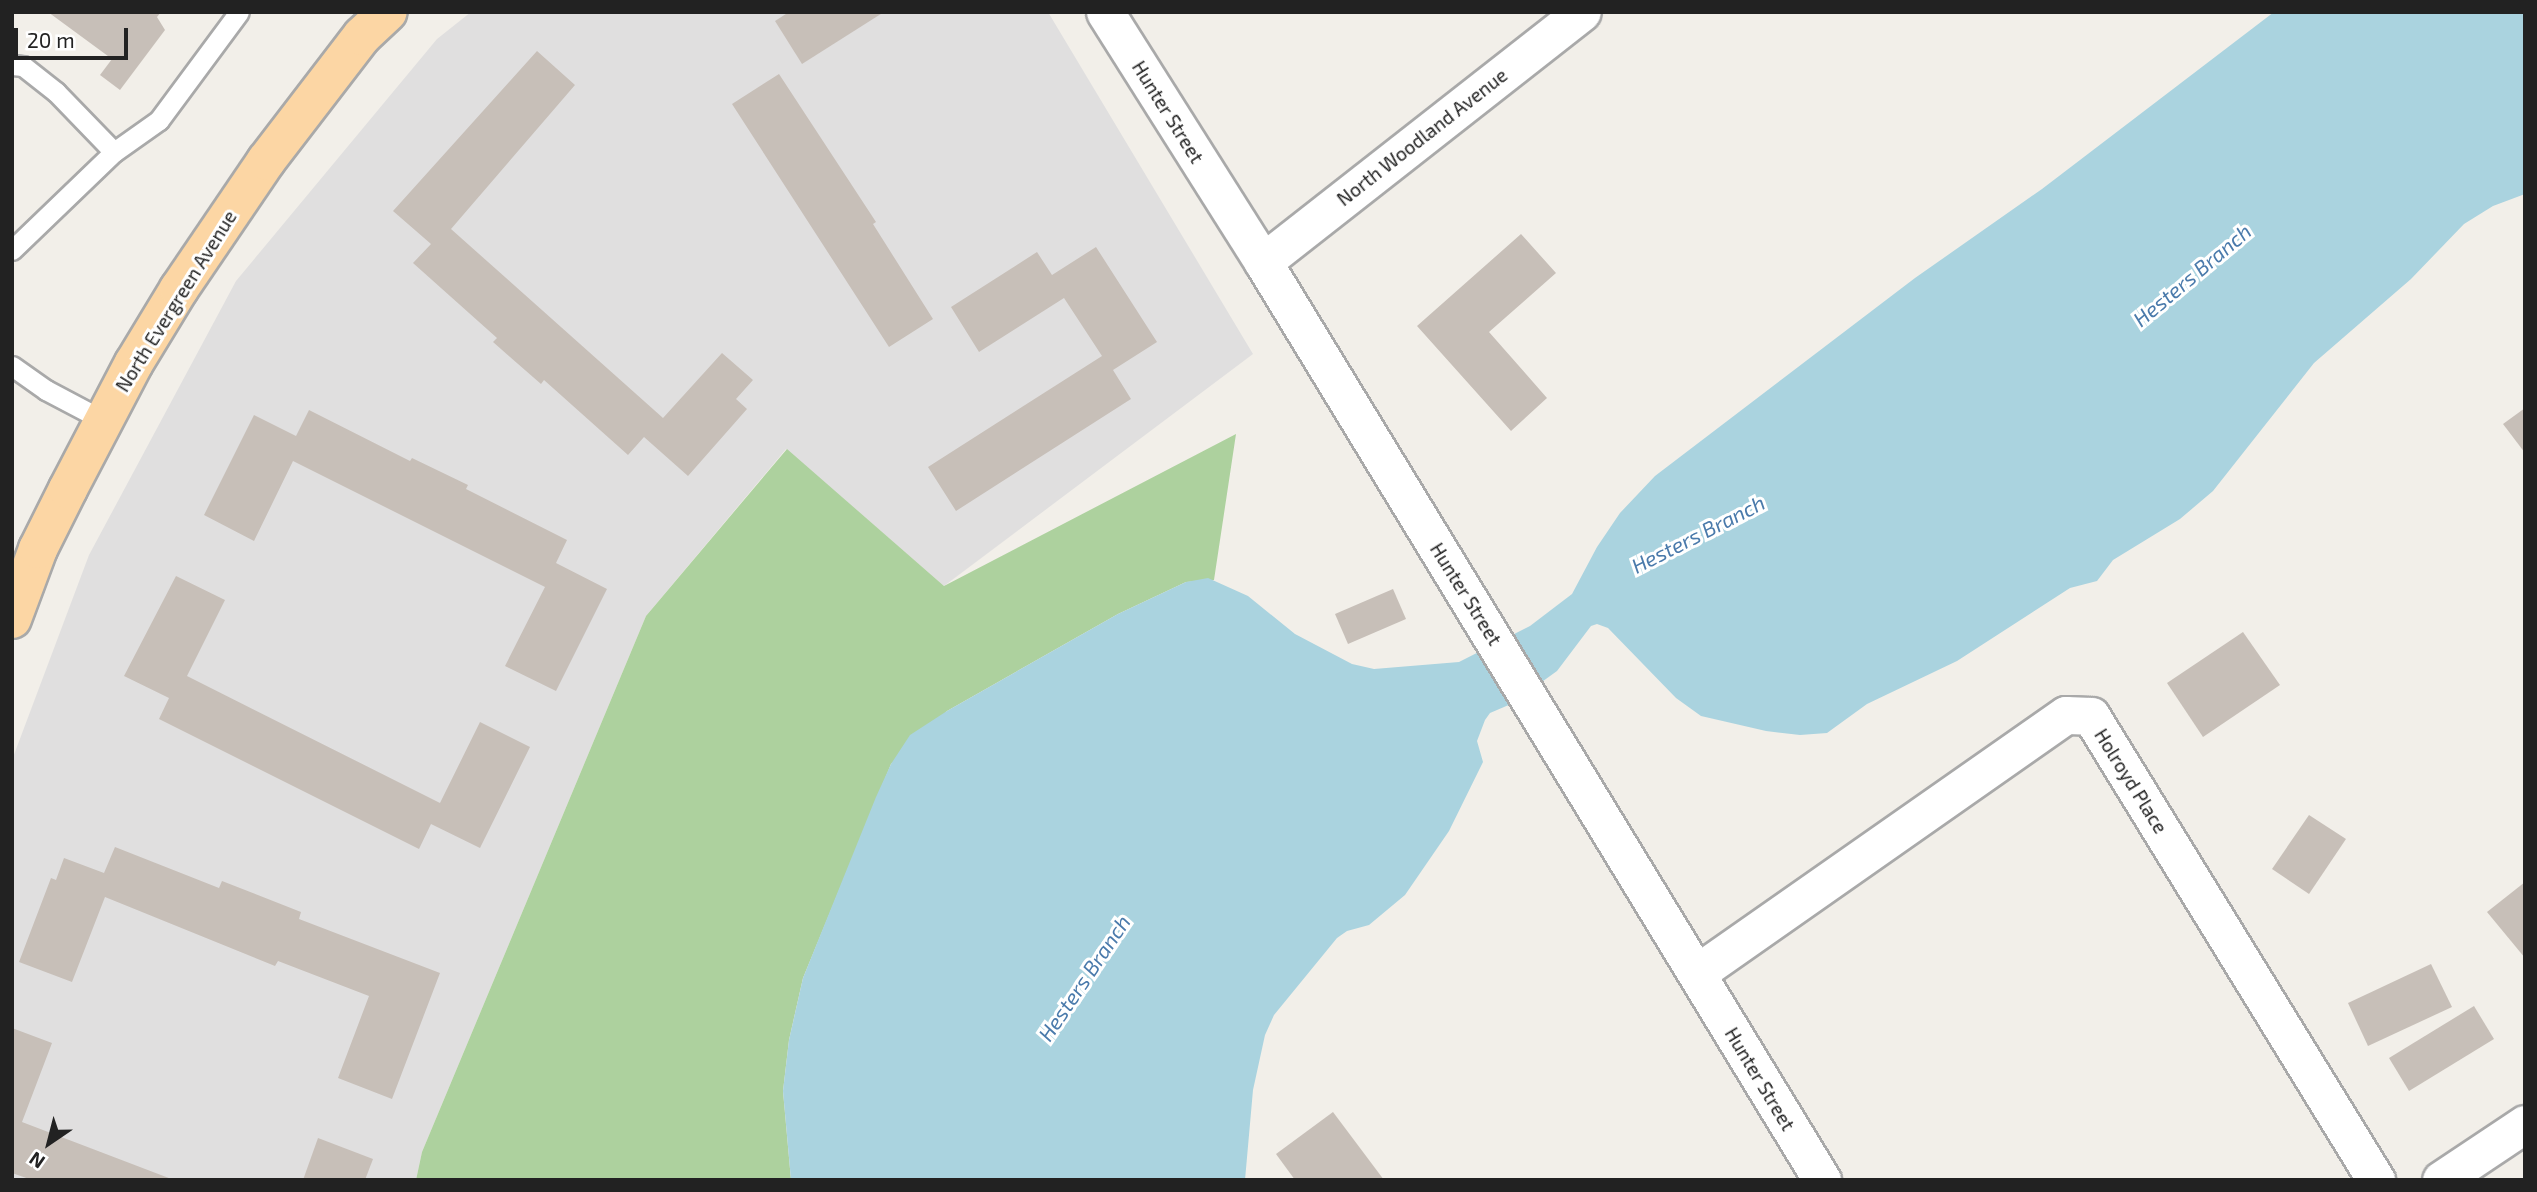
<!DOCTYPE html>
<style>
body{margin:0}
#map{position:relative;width:2537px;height:1192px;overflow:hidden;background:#f2efe9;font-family:"Exo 2",sans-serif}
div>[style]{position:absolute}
.residential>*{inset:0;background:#e0dfdf}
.forest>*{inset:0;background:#add19e}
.water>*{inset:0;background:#aad3df}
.building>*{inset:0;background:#c7bfb8}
.roads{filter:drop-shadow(2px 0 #a9a9a9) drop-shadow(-2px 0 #a9a9a9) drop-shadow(0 2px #a9a9a9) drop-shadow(0 -2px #a9a9a9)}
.lane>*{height:19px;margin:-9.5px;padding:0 9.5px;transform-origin:9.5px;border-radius:9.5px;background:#fff}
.street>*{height:37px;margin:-18.5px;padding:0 18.5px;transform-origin:18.5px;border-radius:18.5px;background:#fff}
.primary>*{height:38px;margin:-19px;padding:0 19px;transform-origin:19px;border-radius:19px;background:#fcd6a4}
span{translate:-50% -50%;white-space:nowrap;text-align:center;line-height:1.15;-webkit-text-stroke:6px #fff;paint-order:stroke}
.street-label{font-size:19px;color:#222}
.water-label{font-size:21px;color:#4a7aab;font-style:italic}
.frame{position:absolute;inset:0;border:14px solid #222;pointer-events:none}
.north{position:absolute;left:14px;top:1108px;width:70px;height:70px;-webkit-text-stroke:5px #fff;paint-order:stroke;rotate:215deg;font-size:19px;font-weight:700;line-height:28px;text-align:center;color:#222}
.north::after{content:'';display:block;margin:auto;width:24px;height:32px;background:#222;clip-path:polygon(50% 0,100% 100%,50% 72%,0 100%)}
.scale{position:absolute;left:14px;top:28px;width:114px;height:32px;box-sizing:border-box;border:4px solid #222;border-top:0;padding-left:9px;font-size:21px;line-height:24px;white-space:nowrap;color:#222;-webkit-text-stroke:5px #fff;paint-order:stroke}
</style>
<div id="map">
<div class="residential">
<i style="clip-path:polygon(471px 12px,1048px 12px,1253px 354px,944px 586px,786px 449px,646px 616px,422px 1152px,416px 1180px,12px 1180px,12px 760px,89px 555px,236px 281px,437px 39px)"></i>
</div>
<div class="forest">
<i style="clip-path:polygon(1236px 434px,1214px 580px,1186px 582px,1118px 614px,947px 711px,891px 764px,803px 978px,789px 1040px,783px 1091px,791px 1180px,416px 1180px,422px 1152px,646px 616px,787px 449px,944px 586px)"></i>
</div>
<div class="water">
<i style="clip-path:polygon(2274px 12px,2525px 12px,2525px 194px,2493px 206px,2464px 224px,2411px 279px,2314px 363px,2213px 491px,2180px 519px,2113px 560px,2097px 581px,2070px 588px,1957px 661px,1867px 704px,1827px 733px,1800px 735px,1766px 731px,1701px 716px,1676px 698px,1608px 628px,1597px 624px,1591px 626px,1557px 671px,1511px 704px,1490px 713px,1485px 720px,1477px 741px,1483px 762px,1449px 831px,1405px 895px,1369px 925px,1347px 931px,1337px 938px,1274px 1015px,1265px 1035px,1253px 1090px,1245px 1180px,791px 1180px,783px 1091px,789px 1040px,803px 978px,876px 797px,891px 764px,910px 735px,947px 711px,1118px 614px,1186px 582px,1208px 578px,1248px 596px,1295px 634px,1352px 664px,1374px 669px,1459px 662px,1530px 626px,1572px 594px,1597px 547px,1620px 513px,1655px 476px,1915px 278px,2042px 189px)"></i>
</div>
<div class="building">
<i style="clip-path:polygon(48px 12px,161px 12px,157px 17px,165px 30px,120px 90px,100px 75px,112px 59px)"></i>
<i style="clip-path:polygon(789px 12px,884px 12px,802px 64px,775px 21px)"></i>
<i style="clip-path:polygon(537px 51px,575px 85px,451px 229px,663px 418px,722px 353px,753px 380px,736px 399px,747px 409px,688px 476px,644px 437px,628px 455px,544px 380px,541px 384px,493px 342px,497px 338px,413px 263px,431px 244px,393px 211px)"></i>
<i style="clip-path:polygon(779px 74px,876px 222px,873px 224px,933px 319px,889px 347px,732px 104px)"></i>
<i style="clip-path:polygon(1521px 234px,1556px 273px,1489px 332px,1547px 398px,1511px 431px,1417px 326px)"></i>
<i style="clip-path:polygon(1096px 247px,1157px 342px,1113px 370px,1131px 399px,956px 511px,928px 467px,1102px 356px,1064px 298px,979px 352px,951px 307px,1037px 252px,1052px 275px)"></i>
<i style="clip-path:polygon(2525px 408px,2525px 453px,2503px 424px)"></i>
<i style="clip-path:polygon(309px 410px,410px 461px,412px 458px,468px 485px,466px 489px,567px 540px,556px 563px,607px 589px,556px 691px,505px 666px,545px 587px,293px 461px,254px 541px,204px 515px,254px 415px,296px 436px)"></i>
<i style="clip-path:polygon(176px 576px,225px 600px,187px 676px,440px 803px,480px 722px,530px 747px,480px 848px,431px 824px,419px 849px,159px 719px,169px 698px,124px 676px)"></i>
<i style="clip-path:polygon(1393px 589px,1406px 619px,1348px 644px,1335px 614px)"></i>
<i style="clip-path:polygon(2243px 632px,2280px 685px,2203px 737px,2167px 683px)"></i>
<i style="clip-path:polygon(2309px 815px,2346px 839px,2309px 894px,2272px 869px)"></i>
<i style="clip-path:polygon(115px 847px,219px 888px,222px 881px,301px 912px,299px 919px,440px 973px,392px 1099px,338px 1078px,369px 996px,278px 961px,275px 966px,105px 897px,72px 982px,19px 962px,51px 878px,56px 880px,64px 858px,104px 873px)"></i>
<i style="clip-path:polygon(2525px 882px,2525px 958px,2487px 912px)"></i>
<i style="clip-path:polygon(2431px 964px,2452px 1007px,2368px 1046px,2348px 1003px)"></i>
<i style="clip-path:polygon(2474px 1006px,2494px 1039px,2409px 1091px,2389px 1058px)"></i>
<i style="clip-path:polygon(12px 1028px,52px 1043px,22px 1122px,174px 1180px,32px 1180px,12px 1173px)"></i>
<i style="clip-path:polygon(1333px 1112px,1384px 1180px,1295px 1180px,1276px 1154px)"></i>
<i style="clip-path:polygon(318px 1138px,373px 1159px,365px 1180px,303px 1180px)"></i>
</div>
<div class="roads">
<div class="lane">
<i style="left:12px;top:65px;width:11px;rotate:5deg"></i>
<i style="left:23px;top:66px;width:42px;rotate:38.2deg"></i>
<i style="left:56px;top:92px;width:83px;rotate:46deg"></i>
<i style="left:114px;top:152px;width:55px;rotate:-35.4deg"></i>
<i style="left:159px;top:120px;width:134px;rotate:-53.5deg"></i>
<i style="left:12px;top:250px;width:141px;rotate:-43.9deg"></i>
<i style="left:12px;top:366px;width:42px;rotate:35.2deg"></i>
<i style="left:46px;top:390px;width:64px;rotate:27.8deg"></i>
</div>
<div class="street">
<i style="left:1105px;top:12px;width:296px;rotate:57.7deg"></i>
<i style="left:1263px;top:262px;width:1075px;rotate:58.66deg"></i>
<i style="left:1263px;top:262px;width:405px;rotate:-38.1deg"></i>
<i style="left:1697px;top:973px;width:450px;rotate:-35deg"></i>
<i style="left:2066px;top:715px;width:25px;rotate:2deg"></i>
<i style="left:2091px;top:716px;width:545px;rotate:58.44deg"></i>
<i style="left:2441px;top:1180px;width:101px;rotate:-33.7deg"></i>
</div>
<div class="primary">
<i style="left:12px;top:619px;width:75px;rotate:-69.6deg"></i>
<i style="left:38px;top:549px;width:67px;rotate:-63.4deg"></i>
<i style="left:68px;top:489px;width:142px;rotate:-62.4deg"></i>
<i style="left:134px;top:363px;width:87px;rotate:-58.7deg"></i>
<i style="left:179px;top:289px;width:155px;rotate:-55.8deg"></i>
<i style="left:266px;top:161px;width:158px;rotate:-52.5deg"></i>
<i style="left:362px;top:36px;width:35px;rotate:-43deg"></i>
</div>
</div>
<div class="street-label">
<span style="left:1168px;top:112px;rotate:58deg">Hunter Street</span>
<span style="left:1422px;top:137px;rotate:-38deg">North Woodland Avenue</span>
<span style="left:176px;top:301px;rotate:-58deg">North Evergreen Avenue</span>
<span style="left:1466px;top:594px;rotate:58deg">Hunter Street</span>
<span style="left:2131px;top:781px;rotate:58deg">Holroyd Place</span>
<span style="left:1760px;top:1079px;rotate:59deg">Hunter Street</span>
</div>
<div class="water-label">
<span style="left:2192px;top:275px;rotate:-40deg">Hesters Branch</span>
<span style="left:1698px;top:534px;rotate:-27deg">Hesters Branch</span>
<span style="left:1084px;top:978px;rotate:-56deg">Hesters Branch</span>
</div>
<div class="frame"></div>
<div class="north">N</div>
<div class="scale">20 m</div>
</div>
